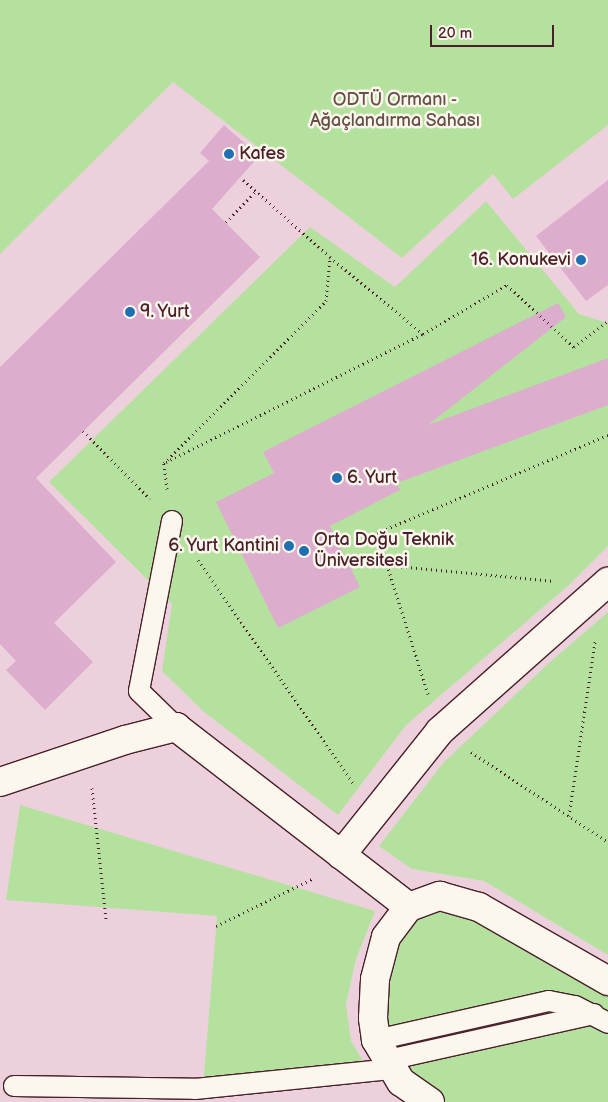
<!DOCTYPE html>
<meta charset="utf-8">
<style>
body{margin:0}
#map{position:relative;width:608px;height:1102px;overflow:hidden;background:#f2e1e3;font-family:"Balsamiq Sans",sans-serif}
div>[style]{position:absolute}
.built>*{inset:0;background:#ecd1dd}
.green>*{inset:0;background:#b5e19e}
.building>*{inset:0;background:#ddadce}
.path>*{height:3px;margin-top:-1.5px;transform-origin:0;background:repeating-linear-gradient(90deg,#4a1f2b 0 1px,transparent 0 5px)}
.roads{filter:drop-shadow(1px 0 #4a1f2b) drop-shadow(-1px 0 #4a1f2b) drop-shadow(0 1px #4a1f2b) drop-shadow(0 -1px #4a1f2b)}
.lane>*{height:20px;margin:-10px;padding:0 10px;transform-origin:10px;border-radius:10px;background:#fbf7ec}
.street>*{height:28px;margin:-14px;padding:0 14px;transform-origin:14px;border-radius:14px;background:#fbf7ec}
.dots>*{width:14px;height:14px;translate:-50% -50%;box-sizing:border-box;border:2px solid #fbf7ec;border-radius:50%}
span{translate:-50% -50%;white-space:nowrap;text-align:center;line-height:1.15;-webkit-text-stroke:5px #fbf7ec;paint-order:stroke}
.park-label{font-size:18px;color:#655048}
.poi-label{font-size:18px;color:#4a1f2b}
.left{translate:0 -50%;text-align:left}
.right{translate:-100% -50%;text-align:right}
.scale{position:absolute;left:430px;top:25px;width:124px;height:22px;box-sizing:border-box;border:2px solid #4a1f2b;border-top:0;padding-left:6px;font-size:15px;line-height:18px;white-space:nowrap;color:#4a1f2b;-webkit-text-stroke:4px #fbf7ec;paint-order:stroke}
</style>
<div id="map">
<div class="built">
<i style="clip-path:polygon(0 0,608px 0,608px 1102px,0 1102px)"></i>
</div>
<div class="green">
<i style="clip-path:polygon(0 0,608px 0,608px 125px,513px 199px,493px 174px,402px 258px,173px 82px,0 254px)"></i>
<i style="clip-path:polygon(486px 201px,579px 314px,608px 323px,608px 546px,570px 584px,406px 725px,338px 815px,203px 711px,162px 671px,172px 604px,49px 482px,310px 227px,395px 287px)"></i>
<i style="clip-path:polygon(608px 612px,608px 955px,484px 881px,412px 869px,379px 846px,444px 762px,550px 662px)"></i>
<i style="clip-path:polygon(20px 805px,375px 911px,356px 959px,346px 1004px,351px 1041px,368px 1069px,203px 1087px,217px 916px,6px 900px)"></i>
<i style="clip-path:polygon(440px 896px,608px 981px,608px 1102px,430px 1102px,373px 1018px,386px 937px)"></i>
</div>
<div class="building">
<i style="clip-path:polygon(224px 125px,259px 156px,212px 209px,260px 257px,36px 478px,116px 562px,54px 623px,93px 662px,45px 710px,6px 670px,16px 661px,0 644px,0 367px,209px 161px,200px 153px)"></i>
<i style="clip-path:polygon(608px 180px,608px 285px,586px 301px,536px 236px)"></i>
<i style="clip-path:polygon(558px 303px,566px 317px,428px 425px,608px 358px,608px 405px,397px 483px,400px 490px,330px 526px,360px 587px,278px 628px,216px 502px,274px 473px,263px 452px)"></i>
</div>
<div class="path">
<i style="left:226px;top:222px;width:43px;rotate:-45.9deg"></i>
<i style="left:330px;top:257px;width:121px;rotate:39.6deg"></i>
<i style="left:423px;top:334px;width:97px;rotate:-30.3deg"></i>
<i style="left:507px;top:285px;width:91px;rotate:42.8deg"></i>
<i style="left:574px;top:347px;width:43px;rotate:-37.4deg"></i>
<i style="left:83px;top:431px;width:95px;rotate:45.4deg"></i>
<i style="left:166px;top:462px;width:287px;rotate:-26.5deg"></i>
<i style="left:167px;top:489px;width:26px;rotate:-97deg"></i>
<i style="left:164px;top:463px;width:229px;rotate:-45deg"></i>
<i style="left:326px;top:301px;width:44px;rotate:-84.8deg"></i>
<i style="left:330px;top:257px;width:119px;rotate:-138.4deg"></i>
<i style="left:198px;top:560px;width:272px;rotate:55.2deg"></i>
<i style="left:386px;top:565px;width:169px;rotate:5.4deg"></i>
<i style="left:428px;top:694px;width:169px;rotate:-107.6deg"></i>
<i style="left:377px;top:533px;width:251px;rotate:-23deg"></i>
<i style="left:471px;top:752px;width:164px;rotate:33.3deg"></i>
<i style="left:92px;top:788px;width:132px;rotate:83.9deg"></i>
<i style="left:569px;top:816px;width:177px;rotate:-81.5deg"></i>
<i style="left:216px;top:926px;width:109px;rotate:-26.1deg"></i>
</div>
<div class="roads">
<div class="lane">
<i style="left:172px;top:521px;width:173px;rotate:101deg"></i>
<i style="left:139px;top:691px;width:52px;rotate:44.2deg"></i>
<i style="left:376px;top:1040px;width:177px;rotate:-12.7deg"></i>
<i style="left:549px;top:1001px;width:26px;rotate:11deg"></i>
<i style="left:575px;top:1006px;width:37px;rotate:27deg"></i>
<i style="left:388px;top:1060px;width:211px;rotate:-12.6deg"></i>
<i style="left:14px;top:1086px;width:181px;rotate:0.9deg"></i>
<i style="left:195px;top:1089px;width:199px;rotate:-5.8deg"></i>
</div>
<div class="street">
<i style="left:0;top:782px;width:132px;rotate:-18.6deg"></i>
<i style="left:125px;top:740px;width:53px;rotate:-14.3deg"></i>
<i style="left:176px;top:727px;width:294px;rotate:37.7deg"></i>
<i style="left:341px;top:855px;width:159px;rotate:-51.4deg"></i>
<i style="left:440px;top:731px;width:225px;rotate:-41.6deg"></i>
<i style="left:430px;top:1102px;width:35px;rotate:-145deg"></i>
<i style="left:401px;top:1082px;width:49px;rotate:-120.8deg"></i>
<i style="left:376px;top:1040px;width:22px;rotate:-98deg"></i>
<i style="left:373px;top:1018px;width:39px;rotate:-87deg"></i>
<i style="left:375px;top:979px;width:43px;rotate:-75.3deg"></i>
<i style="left:386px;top:937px;width:38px;rotate:-53deg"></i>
<i style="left:409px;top:907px;width:33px;rotate:-20deg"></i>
<i style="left:440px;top:896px;width:41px;rotate:15.8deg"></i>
<i style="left:479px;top:907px;width:149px;rotate:29.8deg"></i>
</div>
</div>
<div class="dots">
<i style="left:229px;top:154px;background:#1f6fb2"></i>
<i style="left:581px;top:260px;background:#1f6fb2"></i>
<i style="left:130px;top:312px;background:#1f6fb2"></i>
<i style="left:337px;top:478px;background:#1f6fb2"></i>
<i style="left:289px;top:546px;background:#1f6fb2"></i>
<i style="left:304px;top:551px;background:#1f6fb2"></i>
</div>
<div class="park-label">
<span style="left:395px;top:111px">ODTÜ Ormanı -<br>Ağaçlandırma Sahası</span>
</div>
<div class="poi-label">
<span class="left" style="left:239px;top:154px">Kafes</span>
<span class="right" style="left:571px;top:260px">16. Konukevi</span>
<span class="left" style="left:140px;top:312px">9. Yurt</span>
<span class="left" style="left:347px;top:478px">6. Yurt</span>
<span class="left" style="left:314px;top:551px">Orta Doğu Teknik<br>Üniversitesi</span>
<span class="right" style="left:279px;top:546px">6. Yurt Kantini</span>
</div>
<div class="scale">20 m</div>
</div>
